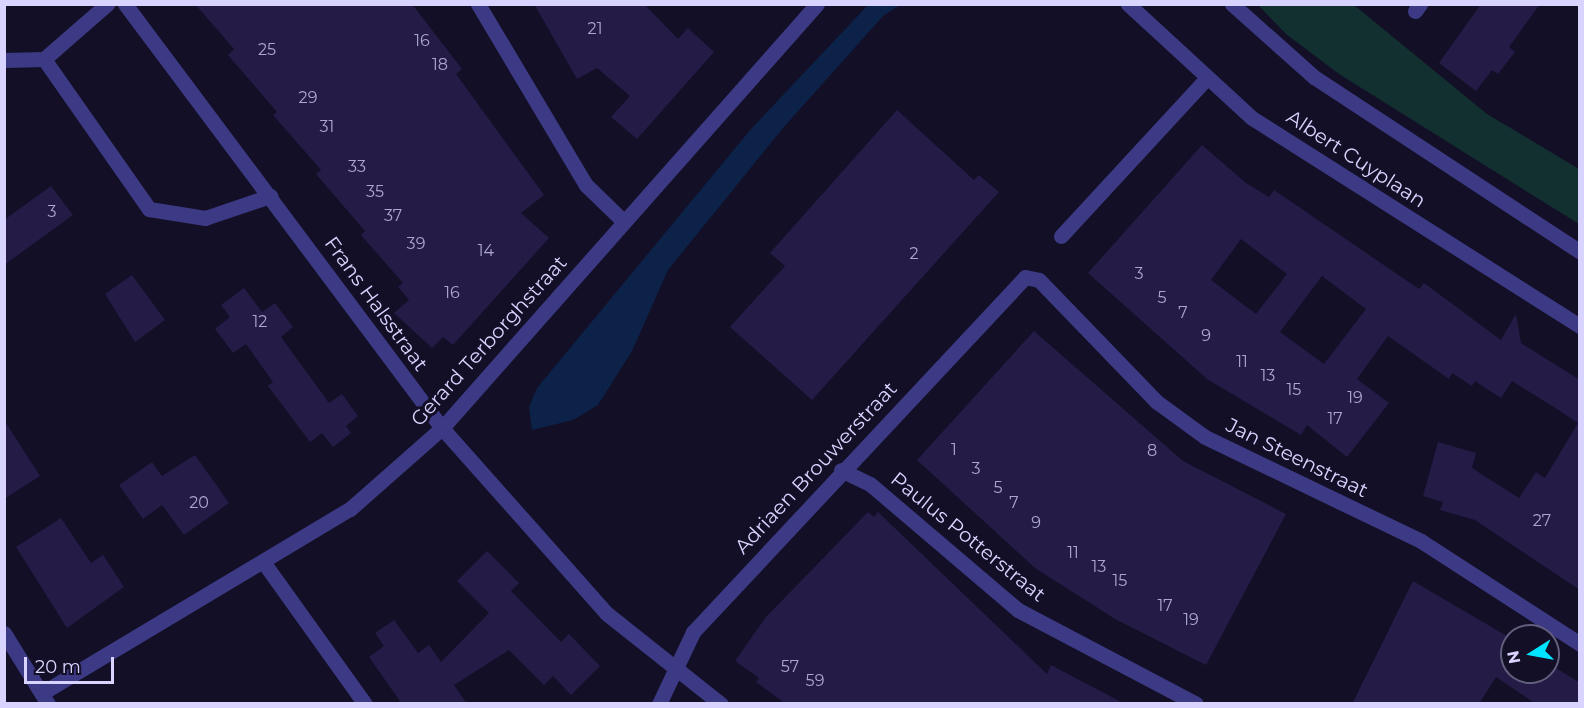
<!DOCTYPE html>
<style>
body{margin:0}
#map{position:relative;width:1584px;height:708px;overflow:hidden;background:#130f26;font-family:Montserrat,sans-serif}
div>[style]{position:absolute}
.green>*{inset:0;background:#12302f}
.water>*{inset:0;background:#0c2248}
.building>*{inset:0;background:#241b47}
.minor>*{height:15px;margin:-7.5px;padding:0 7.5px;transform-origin:7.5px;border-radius:7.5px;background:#3d3a85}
span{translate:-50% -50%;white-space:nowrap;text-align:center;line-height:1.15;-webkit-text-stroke:6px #130f26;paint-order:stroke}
.number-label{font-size:16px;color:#aca6d1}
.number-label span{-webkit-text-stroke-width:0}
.street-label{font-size:20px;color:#d9d4ff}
.frame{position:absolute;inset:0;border:6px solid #d9d4ff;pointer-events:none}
.north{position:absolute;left:1500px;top:624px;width:60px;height:60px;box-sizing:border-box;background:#130f26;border:2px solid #625e7d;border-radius:50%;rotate:259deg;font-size:16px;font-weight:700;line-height:24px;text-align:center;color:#d9d4ff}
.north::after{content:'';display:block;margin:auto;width:21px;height:27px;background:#00e5ff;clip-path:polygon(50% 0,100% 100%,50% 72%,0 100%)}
.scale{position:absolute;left:24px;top:657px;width:90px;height:27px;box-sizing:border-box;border:3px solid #d9d4ff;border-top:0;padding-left:8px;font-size:18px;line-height:21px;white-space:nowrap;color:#d9d4ff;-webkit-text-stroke:4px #130f26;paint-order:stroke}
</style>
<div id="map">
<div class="green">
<i style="clip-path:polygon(1258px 5px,1354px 5px,1487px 114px,1579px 169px,1579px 224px,1339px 74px,1286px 34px)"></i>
</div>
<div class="water">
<i style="clip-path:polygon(868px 5px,900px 5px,883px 16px,783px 128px,668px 270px,632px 351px,598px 405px,573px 420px,532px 430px,529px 407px,537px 388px,751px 129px)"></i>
</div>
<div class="building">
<i style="clip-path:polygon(195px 4px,412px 4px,462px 69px,456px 74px,544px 195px,521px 213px,549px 238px,453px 345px,443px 337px,432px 348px,394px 313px,409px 300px,398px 287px,403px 283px,361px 235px,365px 231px,316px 174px,321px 170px,273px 115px,277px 112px,228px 55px,234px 49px)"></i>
<i style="clip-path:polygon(534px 4px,644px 4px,678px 39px,688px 28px,714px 52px,637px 139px,611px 117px,630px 96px,597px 68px,577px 79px)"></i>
<i style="clip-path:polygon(1481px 4px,1540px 4px,1509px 47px,1515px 52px,1498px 74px,1492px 70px,1476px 91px,1439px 63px)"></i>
<i style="clip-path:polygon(897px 110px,974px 180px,979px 175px,999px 192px,812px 400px,730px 327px,785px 266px,770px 253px)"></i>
<i style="clip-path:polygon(evenodd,1202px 145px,1246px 183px,1269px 197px,1274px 190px,1419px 289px,1424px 283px,1501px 340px,1516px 314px,1521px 343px,1580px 380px,1580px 590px,1475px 520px,1440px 510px,1443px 502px,1423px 496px,1438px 442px,1476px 453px,1472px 468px,1519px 498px,1536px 472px,1545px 478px,1578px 423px,1557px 409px,1512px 381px,1501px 398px,1475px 381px,1472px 386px,1452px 373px,1449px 379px,1388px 336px,1357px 379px,1389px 403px,1347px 457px,1307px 425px,1301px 435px,1207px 379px,1088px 273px,1202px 145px,1241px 239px,1287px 274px,1256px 314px,1211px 280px,1241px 239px,1202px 145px,1322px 276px,1366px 309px,1324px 364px,1280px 332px,1322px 276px)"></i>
<i style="clip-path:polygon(51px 186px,73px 215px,4px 265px,4px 220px)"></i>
<i style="clip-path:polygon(132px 275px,165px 320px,135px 342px,105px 294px)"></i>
<i style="clip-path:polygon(244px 288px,262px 312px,275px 303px,293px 327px,281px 337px,329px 403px,342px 394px,358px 416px,346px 426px,351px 433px,333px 447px,322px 433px,310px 442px,268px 386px,273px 382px,246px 344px,233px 353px,215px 329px,230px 317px,221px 305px)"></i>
<i style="clip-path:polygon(1034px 331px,1183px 461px,1286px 514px,1206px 665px,1115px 619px,1035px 568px,917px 460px)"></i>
<i style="clip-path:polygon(4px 420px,40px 476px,4px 499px)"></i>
<i style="clip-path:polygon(195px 455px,229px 503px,184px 535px,162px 505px,143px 519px,119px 485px,152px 462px,162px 476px)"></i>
<i style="clip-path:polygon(868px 512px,874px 517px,878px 512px,1047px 674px,1051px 665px,1125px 704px,786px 704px,756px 682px,759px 678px,735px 661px,766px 617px)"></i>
<i style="clip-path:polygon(61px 518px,91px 563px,103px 555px,124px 587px,67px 628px,16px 547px)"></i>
<i style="clip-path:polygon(487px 551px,519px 583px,511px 591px,561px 642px,569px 634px,600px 666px,571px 695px,553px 676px,544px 685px,509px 650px,454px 685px,467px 704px,402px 704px,369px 657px,384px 646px,375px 633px,394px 620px,418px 653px,429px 645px,441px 662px,489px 613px,457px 581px)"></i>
<i style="clip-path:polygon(1413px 581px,1512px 639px,1512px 672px,1548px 672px,1548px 663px,1580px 683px,1580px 704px,1536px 704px,1496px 677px,1479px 704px,1352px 704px)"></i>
</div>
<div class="minor">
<i style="left:125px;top:4px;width:529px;rotate:53.22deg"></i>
<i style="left:442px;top:428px;width:247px;rotate:48.4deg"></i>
<i style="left:606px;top:613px;width:147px;rotate:38.4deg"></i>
<i style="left:478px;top:4px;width:211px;rotate:59.2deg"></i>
<i style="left:586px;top:185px;width:53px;rotate:44.2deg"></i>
<i style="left:1128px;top:4px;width:168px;rotate:42.6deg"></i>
<i style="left:1252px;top:118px;width:388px;rotate:32.4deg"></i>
<i style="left:1232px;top:4px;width:110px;rotate:41.7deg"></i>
<i style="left:1314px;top:77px;width:318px;rotate:33.3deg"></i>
<i style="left:1415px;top:11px;width:9px;rotate:-54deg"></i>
<i style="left:44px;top:59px;width:183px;rotate:55deg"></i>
<i style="left:149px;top:209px;width:57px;rotate:9.1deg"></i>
<i style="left:205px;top:218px;width:69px;rotate:-18.7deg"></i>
<i style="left:4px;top:60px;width:40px;rotate:-1.4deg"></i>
<i style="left:44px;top:59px;width:84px;rotate:-41.1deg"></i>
<i style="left:1061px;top:236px;width:214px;rotate:-47.3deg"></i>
<i style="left:841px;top:470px;width:32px;rotate:26deg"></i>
<i style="left:870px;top:484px;width:194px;rotate:40.4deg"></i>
<i style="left:1018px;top:610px;width:201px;rotate:27.8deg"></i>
<i style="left:264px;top:563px;width:173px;rotate:54.4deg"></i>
<i style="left:4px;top:633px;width:84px;rotate:58.2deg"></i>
<i style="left:42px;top:693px;width:359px;rotate:-30.9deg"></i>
<i style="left:350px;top:509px;width:123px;rotate:-41.4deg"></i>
<i style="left:442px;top:428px;width:566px;rotate:-48.51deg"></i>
<i style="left:659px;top:704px;width:80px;rotate:-64.7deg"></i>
<i style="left:693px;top:632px;width:486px;rotate:-46.9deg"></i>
<i style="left:1025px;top:277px;width:14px;rotate:12deg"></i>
<i style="left:1039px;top:280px;width:170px;rotate:46deg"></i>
<i style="left:1157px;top:402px;width:59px;rotate:36.1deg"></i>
<i style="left:1205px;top:437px;width:240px;rotate:25.7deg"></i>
<i style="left:1421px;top:541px;width:189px;rotate:32.9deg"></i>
</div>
<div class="number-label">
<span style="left:595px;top:29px">21</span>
<span style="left:422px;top:41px">16</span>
<span style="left:267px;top:50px">25</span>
<span style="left:440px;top:65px">18</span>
<span style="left:308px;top:98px">29</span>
<span style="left:327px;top:127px">31</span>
<span style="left:357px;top:167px">33</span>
<span style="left:375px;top:192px">35</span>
<span style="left:52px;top:212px">3</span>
<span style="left:393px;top:216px">37</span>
<span style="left:416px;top:244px">39</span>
<span style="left:486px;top:251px">14</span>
<span style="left:914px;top:254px">2</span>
<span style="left:1139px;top:274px">3</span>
<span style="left:452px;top:293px">16</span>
<span style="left:1162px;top:298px">5</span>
<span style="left:1183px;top:313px">7</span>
<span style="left:260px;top:322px">12</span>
<span style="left:1206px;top:336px">9</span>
<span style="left:1242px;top:362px">11</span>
<span style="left:1268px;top:376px">13</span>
<span style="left:1294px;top:390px">15</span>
<span style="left:1355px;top:398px">19</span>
<span style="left:1335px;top:419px">17</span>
<span style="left:954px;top:450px">1</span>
<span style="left:1152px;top:451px">8</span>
<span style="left:976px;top:469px">3</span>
<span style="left:998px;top:488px">5</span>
<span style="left:199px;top:503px">20</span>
<span style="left:1014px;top:503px">7</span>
<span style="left:1542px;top:521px">27</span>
<span style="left:1036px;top:523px">9</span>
<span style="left:1073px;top:553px">11</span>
<span style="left:1099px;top:567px">13</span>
<span style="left:1120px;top:581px">15</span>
<span style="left:1165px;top:606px">17</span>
<span style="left:1191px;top:620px">19</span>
<span style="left:790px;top:667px">57</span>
<span style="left:815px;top:681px">59</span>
</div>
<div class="street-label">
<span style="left:1356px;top:159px;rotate:33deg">Albert Cuyplaan</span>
<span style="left:376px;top:304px;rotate:54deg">Frans Halsstraat</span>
<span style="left:489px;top:341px;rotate:-48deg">Gerard Terborghstraat</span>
<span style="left:1297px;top:458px;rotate:26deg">Jan Steenstraat</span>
<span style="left:816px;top:468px;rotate:-47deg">Adriaen Brouwerstraat</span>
<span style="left:968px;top:537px;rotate:39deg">Paulus Potterstraat</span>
</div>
<div class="frame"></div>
<div class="north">N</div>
<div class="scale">20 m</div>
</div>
